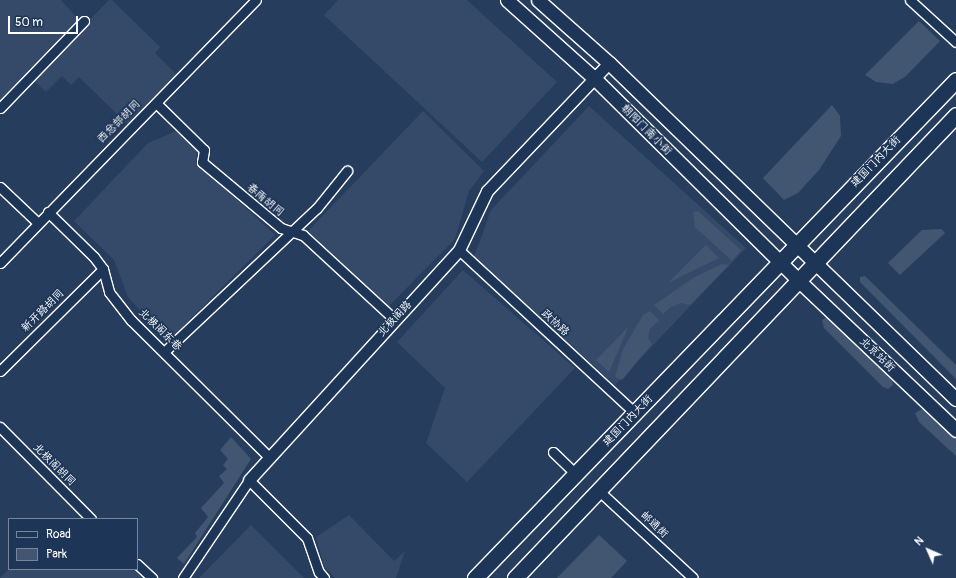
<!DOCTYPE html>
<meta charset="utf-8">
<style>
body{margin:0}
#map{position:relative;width:956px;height:578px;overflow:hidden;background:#263d5e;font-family:Pangolin,"LXGW WenKai TC",sans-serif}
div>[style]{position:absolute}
.built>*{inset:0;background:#344a68}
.green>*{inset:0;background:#425672}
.roads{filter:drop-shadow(1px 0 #fff) drop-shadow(-1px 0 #fff) drop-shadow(0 1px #fff) drop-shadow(0 -1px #fff)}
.minor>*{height:9px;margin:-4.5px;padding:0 4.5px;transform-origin:4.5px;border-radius:4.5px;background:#1d3557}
.tertiary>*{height:11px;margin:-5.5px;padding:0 5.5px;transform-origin:5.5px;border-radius:5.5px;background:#1d3557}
.secondary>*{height:13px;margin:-6.5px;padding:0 6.5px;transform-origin:6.5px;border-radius:6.5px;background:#1d3557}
.trunk>*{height:15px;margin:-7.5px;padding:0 7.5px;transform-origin:7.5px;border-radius:7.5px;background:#1d3557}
span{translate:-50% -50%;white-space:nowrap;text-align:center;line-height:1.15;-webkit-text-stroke:3.5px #1d3557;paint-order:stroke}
.street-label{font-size:11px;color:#fff}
.legend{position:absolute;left:8px;top:518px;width:130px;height:52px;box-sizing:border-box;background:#1d3557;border:1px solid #77869a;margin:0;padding:5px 7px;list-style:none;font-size:12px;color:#fff}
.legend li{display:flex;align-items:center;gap:8px;height:20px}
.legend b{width:20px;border:1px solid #77869a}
.north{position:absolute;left:908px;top:530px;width:40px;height:40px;-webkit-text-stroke:3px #1d3557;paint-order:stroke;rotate:315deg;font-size:11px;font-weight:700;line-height:16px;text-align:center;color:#fff}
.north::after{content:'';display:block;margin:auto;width:14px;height:18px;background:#fff;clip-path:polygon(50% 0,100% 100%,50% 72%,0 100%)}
.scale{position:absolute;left:8px;top:16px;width:70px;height:18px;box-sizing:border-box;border:2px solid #fff;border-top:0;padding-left:5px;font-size:12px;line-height:14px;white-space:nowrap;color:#fff;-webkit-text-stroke:3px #1d3557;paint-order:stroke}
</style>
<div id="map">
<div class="built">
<i style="clip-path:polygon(0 0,61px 0,78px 19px,0 100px)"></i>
<i style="clip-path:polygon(109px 0,112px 0,160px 47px,155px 53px,177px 75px,128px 125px,79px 77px,71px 85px,62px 76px,46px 92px,32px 79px)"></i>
<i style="clip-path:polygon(338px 0,467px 0,557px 82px,482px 162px,324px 15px)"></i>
<i style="clip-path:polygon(589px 106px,746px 248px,615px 385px,474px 257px,491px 210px)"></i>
<i style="clip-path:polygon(423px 111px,484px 171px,469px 191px,455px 239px,389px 306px,308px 231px)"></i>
<i style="clip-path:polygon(176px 131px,197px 151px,196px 162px,275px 235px,168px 341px,128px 297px,114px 260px,74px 221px,148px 143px)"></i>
<i style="clip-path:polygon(463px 270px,575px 368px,467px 482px,426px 443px,445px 388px,397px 342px)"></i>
<i style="clip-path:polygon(349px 515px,394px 561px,405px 551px,396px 578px,335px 578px,324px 566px,316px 537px)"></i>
<i style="clip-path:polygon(251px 525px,304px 578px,199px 578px)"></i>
<i style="clip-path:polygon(9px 569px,133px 569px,142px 578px,0 578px)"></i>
</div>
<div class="green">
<i style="clip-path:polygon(919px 21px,940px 41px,906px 76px,893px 84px,876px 82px,865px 75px)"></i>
<i style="clip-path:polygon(832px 105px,840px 116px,841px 136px,819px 170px,798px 193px,784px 200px,763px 178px)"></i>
<i style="clip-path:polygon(698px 211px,741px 250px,732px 261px,695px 227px,693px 212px)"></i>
<i style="clip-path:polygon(941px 229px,945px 233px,900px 275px,888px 263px,922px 230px)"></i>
<i style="clip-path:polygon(706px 245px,719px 258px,668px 283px)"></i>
<i style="clip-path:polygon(722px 264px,729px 265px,690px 305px,681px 303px,671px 307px,663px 314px,654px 305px,693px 278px)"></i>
<i style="clip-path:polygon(865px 276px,956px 365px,956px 379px,860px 282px,860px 277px)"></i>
<i style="clip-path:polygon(650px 311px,659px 320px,650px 329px,648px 338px,652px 344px,622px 380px,615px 377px,623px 349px,643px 315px)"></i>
<i style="clip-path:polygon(828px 316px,892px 380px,893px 385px,888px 389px,883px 387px,824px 328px,822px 320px)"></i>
<i style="clip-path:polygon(629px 326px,609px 372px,596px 360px)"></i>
<i style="clip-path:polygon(922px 409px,927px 410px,956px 439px,956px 456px,919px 422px,915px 413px)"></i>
<i style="clip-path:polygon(231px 437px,251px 459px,184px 564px,177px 558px,197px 537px,195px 533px,208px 517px,201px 508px,224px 483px,219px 476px,227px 469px,223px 465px,228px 459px,220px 450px)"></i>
<i style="clip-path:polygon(599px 535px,627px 561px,611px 578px,557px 578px)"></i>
</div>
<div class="roads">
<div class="minor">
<i style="left:910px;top:0;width:62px;rotate:42.4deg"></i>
<i style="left:156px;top:103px;width:67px;rotate:44.4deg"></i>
<i style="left:204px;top:150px;width:12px;rotate:99deg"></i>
<i style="left:202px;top:162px;width:103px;rotate:39.9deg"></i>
<i style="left:281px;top:228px;width:23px;rotate:18deg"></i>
<i style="left:303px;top:235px;width:124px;rotate:42.7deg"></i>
<i style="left:0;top:108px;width:121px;rotate:-46deg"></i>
<i style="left:0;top:187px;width:52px;rotate:43.5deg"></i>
<i style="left:48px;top:212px;width:64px;rotate:44.4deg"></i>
<i style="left:94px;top:257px;width:15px;rotate:53deg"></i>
<i style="left:103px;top:269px;width:24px;rotate:75deg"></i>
<i style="left:109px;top:292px;width:36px;rotate:52deg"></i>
<i style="left:131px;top:320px;width:194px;rotate:44.8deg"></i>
<i style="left:459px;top:250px;width:240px;rotate:42.8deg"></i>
<i style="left:0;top:263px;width:367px;rotate:-45.8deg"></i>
<i style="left:164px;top:352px;width:210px;rotate:-43.3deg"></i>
<i style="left:317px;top:208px;width:48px;rotate:-51deg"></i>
<i style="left:0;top:371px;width:145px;rotate:-44.7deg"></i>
<i style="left:0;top:427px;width:129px;rotate:45.3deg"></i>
<i style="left:553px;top:452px;width:32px;rotate:44deg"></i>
<i style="left:598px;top:490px;width:129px;rotate:42.8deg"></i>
<i style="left:137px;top:564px;width:21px;rotate:43deg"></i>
<i style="left:183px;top:578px;width:118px;rotate:-56deg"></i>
<i style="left:249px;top:480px;width:82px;rotate:45deg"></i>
<i style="left:307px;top:538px;width:36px;rotate:71deg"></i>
<i style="left:319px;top:572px;width:8px;rotate:50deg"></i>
</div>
<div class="tertiary">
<i style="left:249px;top:480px;width:311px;rotate:-47.6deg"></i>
<i style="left:459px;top:250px;width:65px;rotate:-64.6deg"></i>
<i style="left:487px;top:191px;width:177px;rotate:-46.4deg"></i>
</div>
<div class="secondary">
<i style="left:507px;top:0;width:117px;rotate:41.9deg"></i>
<i style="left:594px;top:78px;width:287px;rotate:44.7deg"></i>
<i style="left:798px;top:280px;width:218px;rotate:43.5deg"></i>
<i style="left:538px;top:0;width:95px;rotate:41.6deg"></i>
<i style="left:609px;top:63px;width:483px;rotate:44.1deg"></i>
</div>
<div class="trunk">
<i style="left:475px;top:578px;width:692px;rotate:-45.99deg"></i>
<i style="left:515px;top:578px;width:639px;rotate:-46.39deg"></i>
</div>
</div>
<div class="street-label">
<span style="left:119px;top:122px;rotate:-45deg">西总部胡同</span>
<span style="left:646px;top:130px;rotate:45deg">朝阳门南小街</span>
<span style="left:876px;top:162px;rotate:-46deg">建国门内大街</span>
<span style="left:265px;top:200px;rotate:40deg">春雨胡同</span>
<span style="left:43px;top:311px;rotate:-45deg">新开路胡同</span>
<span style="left:395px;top:319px;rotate:-47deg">北极阁路</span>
<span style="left:555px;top:323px;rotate:43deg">政协路</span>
<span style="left:160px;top:330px;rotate:44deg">北极阁东巷</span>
<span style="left:877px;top:355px;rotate:44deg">北京站街</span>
<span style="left:628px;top:421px;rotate:-46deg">建国门内大街</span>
<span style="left:54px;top:465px;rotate:45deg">北极阁胡同</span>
<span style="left:654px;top:525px;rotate:43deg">邮通街</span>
</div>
<ul class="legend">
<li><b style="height:5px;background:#1d3557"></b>Road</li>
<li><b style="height:11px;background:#425672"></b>Park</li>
</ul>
<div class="north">N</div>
<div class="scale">50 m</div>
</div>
